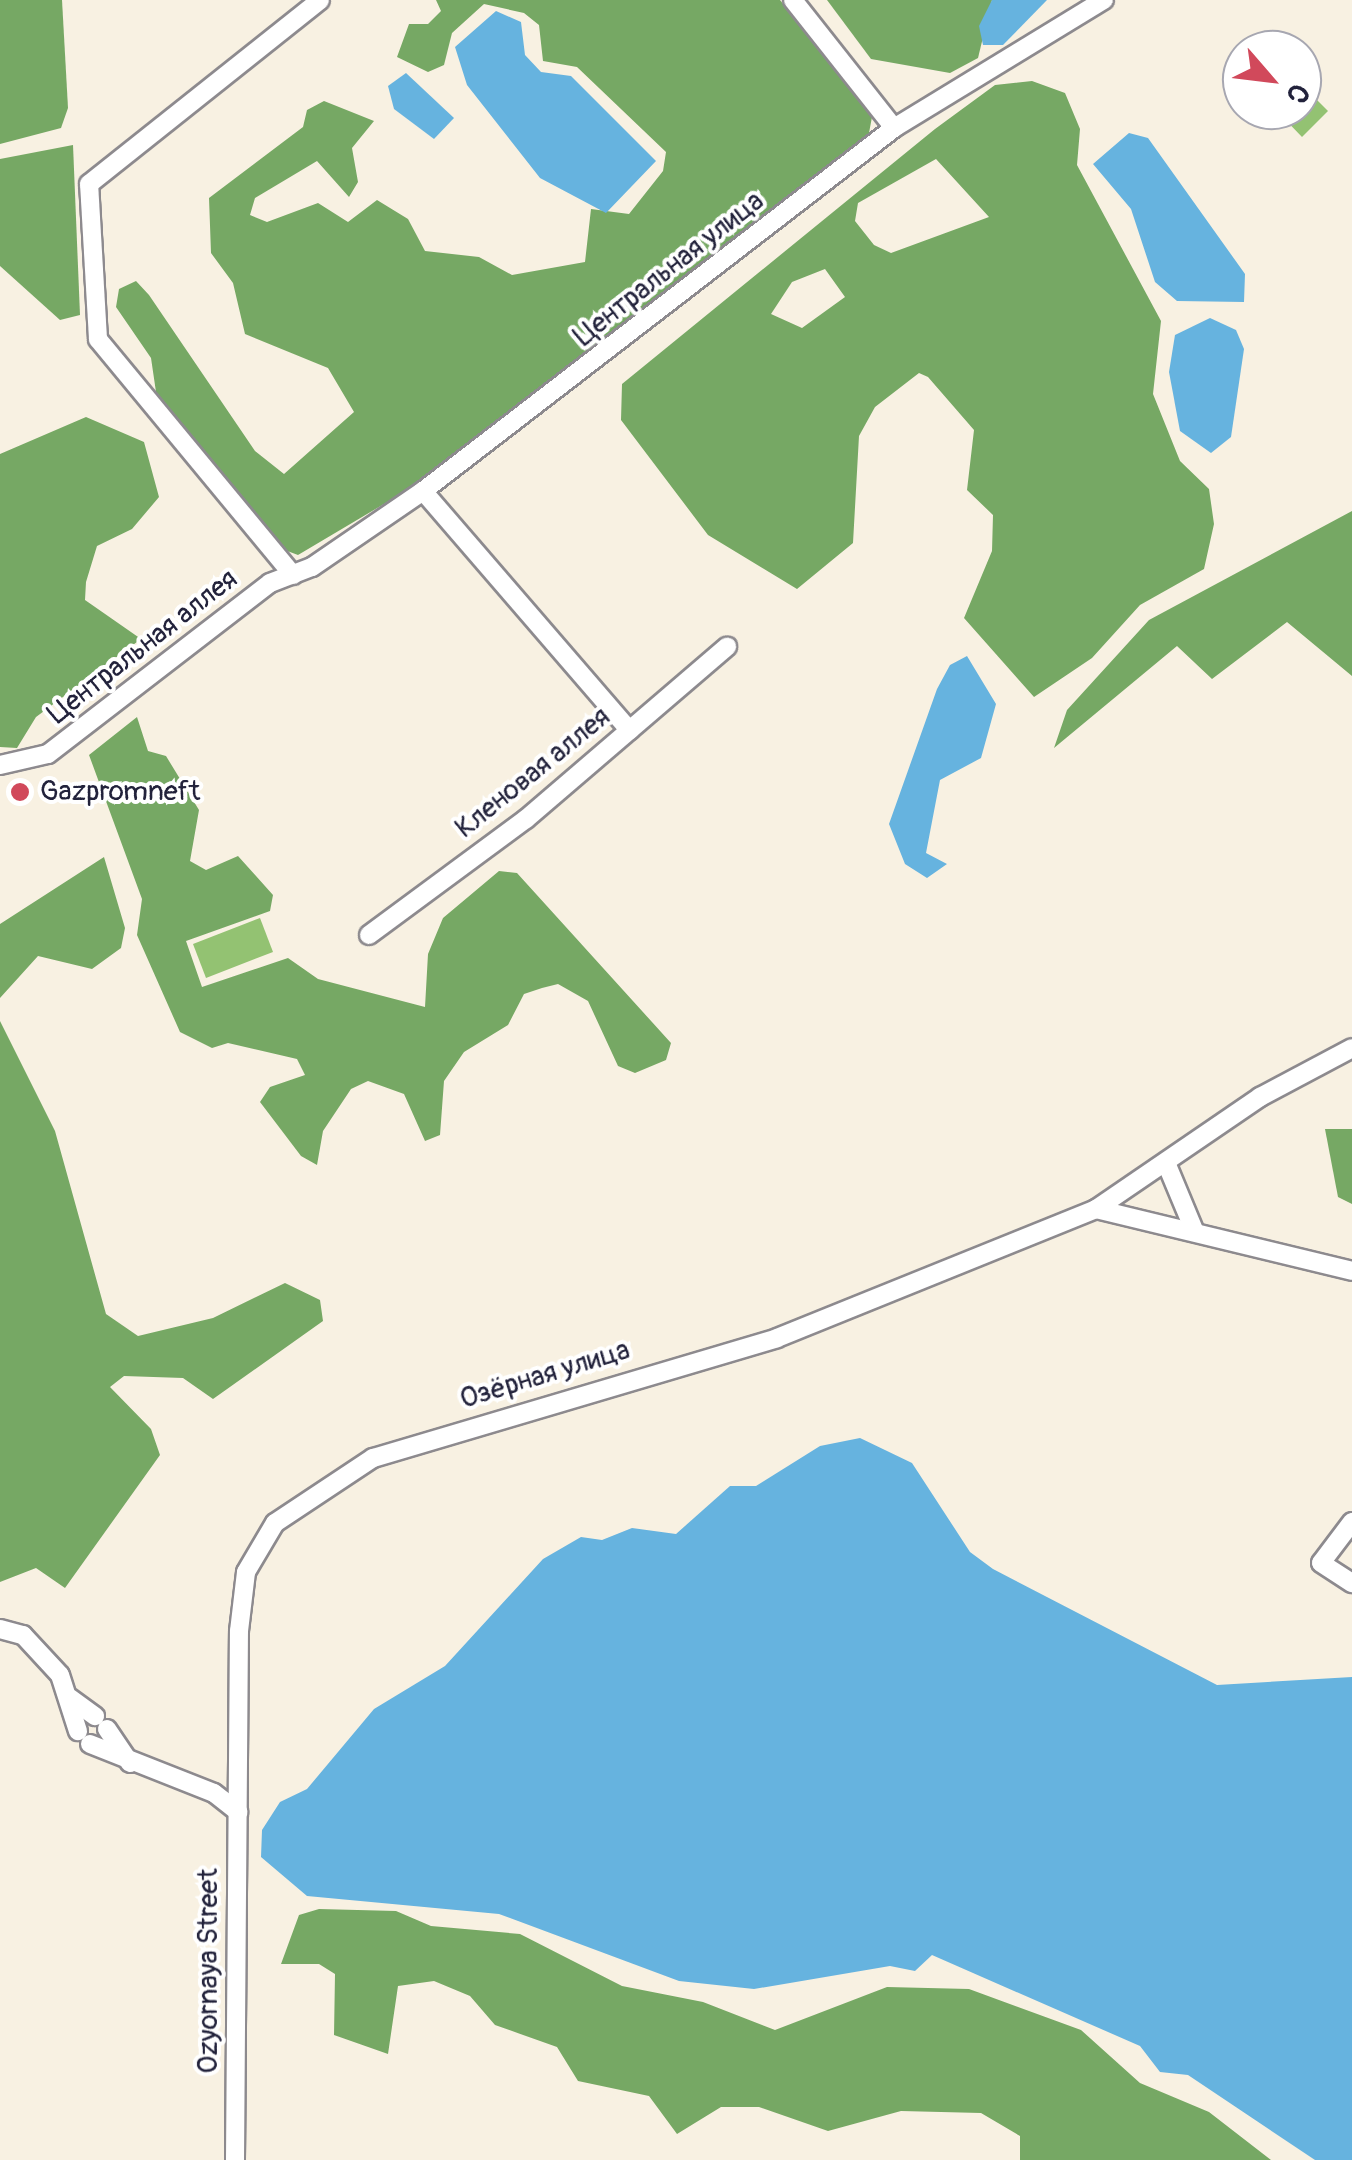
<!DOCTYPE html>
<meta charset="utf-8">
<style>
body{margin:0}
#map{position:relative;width:1352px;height:2160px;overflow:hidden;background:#f8f1e2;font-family:Pangolin,sans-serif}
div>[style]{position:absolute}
.green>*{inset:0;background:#93c272}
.forest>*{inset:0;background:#76a864}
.water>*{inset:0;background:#66b3df}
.roads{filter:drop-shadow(2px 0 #8d8a8e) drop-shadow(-2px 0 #8d8a8e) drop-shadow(0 2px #8d8a8e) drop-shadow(0 -2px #8d8a8e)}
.minor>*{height:18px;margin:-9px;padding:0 9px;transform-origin:9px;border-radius:9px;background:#fff}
.dots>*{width:28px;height:28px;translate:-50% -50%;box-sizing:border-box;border:5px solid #fff;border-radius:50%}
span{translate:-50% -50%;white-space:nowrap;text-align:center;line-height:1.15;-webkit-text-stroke:8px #fff;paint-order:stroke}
.street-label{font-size:28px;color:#22223b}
.poi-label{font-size:28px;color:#22223b}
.left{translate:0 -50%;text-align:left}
.north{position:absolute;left:1222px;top:30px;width:100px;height:100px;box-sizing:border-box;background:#fff;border:2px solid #a7a7b1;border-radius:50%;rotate:118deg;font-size:28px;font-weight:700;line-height:40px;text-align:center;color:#22223b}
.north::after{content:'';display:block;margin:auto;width:35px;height:45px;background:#d1495b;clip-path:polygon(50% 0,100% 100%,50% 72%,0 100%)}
</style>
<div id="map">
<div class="green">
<i style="clip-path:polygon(1302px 85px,1328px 111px,1302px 137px,1276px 110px,1302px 110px)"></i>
<i style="clip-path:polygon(260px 918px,273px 952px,206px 978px,193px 944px)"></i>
</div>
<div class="forest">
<i style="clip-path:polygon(0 0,62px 0,68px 108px,61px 128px,0 144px)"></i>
<i style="clip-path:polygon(436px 0,780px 0,872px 117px,869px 133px,416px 485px,298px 555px,282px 549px,156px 392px,151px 358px,116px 307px,119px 289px,136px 281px,149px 295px,255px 451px,284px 474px,354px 412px,328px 368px,245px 334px,233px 283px,211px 253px,209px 198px,303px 127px,307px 110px,324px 101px,374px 121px,352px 148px,358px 182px,349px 197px,317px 161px,255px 198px,250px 215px,267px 222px,318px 203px,348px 222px,377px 200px,408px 219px,425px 251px,479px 257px,512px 275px,585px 262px,591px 209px,629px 214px,663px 171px,666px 152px,577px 67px,543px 61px,539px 25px,524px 13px,484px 4px,452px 33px,444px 65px,428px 72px,397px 57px,409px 24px,428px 24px,441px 11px)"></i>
<i style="clip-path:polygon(827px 0,992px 0,978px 58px,950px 73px,871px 59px)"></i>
<i style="clip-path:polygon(evenodd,1032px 81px,1065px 93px,1080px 129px,1077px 165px,1161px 321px,1153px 394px,1180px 461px,1209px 489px,1214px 524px,1204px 569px,1140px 605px,1092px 658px,1034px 697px,964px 618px,992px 551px,993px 515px,967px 490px,974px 430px,928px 377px,919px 373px,875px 407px,859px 436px,853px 543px,797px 589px,708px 535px,621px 420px,622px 384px,935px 129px,995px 85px,1032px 81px,936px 159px,989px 217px,891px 253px,874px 245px,855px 221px,858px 203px,936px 159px,1032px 81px,825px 269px,845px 297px,802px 328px,771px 314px,792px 282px,825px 269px)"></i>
<i style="clip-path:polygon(73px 145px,80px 315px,60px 320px,0 266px,0 159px)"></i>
<i style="clip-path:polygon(86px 417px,144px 442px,159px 497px,132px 529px,97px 546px,86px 582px,85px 600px,141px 639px,36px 717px,17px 748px,0 747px,0 454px)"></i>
<i style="clip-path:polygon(1352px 511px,1352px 676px,1287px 622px,1212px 679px,1177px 646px,1054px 748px,1067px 710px,1149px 620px)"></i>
<i style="clip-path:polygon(137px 717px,148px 751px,166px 756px,199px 810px,190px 861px,206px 870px,238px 856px,273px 895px,270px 911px,186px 941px,202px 987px,288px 958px,318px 979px,425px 1007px,428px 954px,443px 918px,499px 871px,517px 873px,671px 1043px,666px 1060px,635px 1073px,618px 1066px,588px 1001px,558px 984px,542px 988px,524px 994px,508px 1025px,464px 1052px,444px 1081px,440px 1135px,425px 1141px,404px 1094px,368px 1081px,351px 1089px,323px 1131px,317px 1165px,301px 1156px,260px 1102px,270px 1087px,305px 1075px,297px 1059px,228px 1043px,212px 1048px,180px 1032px,137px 935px,142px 899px,89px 755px)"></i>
<i style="clip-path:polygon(104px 857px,125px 928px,121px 948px,92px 969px,38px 956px,0 998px,0 924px)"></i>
<i style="clip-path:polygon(0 1021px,55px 1131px,106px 1314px,138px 1336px,213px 1318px,285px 1283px,320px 1300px,323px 1321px,213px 1399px,183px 1378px,124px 1376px,110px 1387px,151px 1429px,160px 1455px,65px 1588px,36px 1568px,0 1582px)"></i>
<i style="clip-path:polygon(1352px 1129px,1352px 1204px,1338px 1197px,1325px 1129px)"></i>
<i style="clip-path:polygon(319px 1909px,396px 1911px,431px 1926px,520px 1934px,622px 1986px,703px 2002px,775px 2030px,887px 1987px,969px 1989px,1081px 2030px,1140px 2083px,1209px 2112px,1271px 2160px,1020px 2160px,1020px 2136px,981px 2113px,901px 2111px,828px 2131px,759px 2107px,721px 2107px,677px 2134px,649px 2096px,578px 2081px,557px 2047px,495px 2025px,470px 1996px,434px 1981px,398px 1986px,388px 2054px,334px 2035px,335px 1974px,319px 1964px,281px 1964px,299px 1915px)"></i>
</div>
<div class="water">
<i style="clip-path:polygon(992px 0,1047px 0,1003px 45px,983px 45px,979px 26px)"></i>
<i style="clip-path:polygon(496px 11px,521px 22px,525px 55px,541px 72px,571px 76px,656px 161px,606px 213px,540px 178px,467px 85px,455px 47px)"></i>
<i style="clip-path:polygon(406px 73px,454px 118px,434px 139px,394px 109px,388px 86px)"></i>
<i style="clip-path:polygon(1129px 133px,1148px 138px,1245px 274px,1244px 302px,1177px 301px,1155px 282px,1131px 209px,1093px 164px)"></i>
<i style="clip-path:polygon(1210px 318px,1236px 330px,1244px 349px,1231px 437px,1211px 453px,1180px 431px,1169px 372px,1175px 335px)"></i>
<i style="clip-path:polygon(967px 656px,996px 704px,981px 758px,940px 780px,926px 853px,947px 864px,927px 878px,905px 864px,889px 824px,937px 689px,950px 665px)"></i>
<i style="clip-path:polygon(860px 1438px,912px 1463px,970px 1552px,993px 1569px,1217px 1685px,1352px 1677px,1352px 2160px,1315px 2160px,1188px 2075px,1160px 2072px,1140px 2046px,932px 1955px,915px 1971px,890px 1966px,754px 1989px,679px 1981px,499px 1914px,307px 1896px,261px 1857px,262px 1830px,280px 1802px,307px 1789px,374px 1709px,445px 1666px,543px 1559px,581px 1537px,602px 1540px,632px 1528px,676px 1534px,730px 1486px,756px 1486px,820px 1446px)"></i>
</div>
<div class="roads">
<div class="minor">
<i style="left:793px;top:0;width:163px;rotate:51.7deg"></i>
<i style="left:423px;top:491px;width:316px;rotate:49.2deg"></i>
<i style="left:293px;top:575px;width:306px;rotate:-129.6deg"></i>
<i style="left:98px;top:339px;width:155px;rotate:-93.3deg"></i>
<i style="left:89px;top:184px;width:295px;rotate:-38.5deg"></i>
<i style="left:0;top:765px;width:49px;rotate:-12.9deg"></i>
<i style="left:48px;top:754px;width:280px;rotate:-37.6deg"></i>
<i style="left:270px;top:583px;width:45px;rotate:-20.9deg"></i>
<i style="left:312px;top:567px;width:135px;rotate:-34.4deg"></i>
<i style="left:423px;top:491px;width:595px;rotate:-37.62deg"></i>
<i style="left:894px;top:128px;width:246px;rotate:-31.4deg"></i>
<i style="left:369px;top:935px;width:195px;rotate:-36.5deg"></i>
<i style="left:526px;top:819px;width:265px;rotate:-40.6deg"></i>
<i style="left:1167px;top:1165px;width:70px;rotate:67.4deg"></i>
<i style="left:1096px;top:1209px;width:263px;rotate:13.6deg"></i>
<i style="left:1352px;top:1522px;width:51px;rotate:127.1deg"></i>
<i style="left:1321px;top:1563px;width:37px;rotate:33deg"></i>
<i style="left:0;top:1629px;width:24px;rotate:15deg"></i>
<i style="left:23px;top:1635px;width:54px;rotate:47.2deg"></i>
<i style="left:60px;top:1675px;width:59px;rotate:72.2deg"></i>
<i style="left:70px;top:1698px;width:31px;rotate:36deg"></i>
<i style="left:107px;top:1729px;width:41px;rotate:55.9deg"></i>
<i style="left:90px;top:1744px;width:133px;rotate:21.6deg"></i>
<i style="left:214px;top:1793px;width:31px;rotate:38deg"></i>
<i style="left:235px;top:2160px;width:529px;rotate:-89.57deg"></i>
<i style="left:239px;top:1631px;width:59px;rotate:-83.2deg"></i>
<i style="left:246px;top:1572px;width:57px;rotate:-59.4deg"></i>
<i style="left:275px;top:1523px;width:118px;rotate:-33.6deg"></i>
<i style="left:373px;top:1458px;width:421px;rotate:-16.5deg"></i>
<i style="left:777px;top:1338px;width:344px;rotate:-22deg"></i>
<i style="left:1096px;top:1209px;width:199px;rotate:-34.3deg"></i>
<i style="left:1260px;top:1097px;width:104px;rotate:-28deg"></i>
</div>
</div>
<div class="dots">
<i style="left:20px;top:792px;background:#d1495b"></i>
</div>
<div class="street-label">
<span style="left:669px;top:269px;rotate:-38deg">Центральная улица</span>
<span style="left:143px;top:647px;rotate:-38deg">Центральная аллея</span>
<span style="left:533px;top:773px;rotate:-39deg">Кленовая аллея</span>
<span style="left:545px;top:1375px;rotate:-17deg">Озёрная улица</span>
<span style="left:209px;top:1971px;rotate:-90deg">Ozyornaya Street</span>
</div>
<div class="poi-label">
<span class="left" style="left:40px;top:792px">Gazpromneft</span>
</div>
<div class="north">С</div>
</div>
